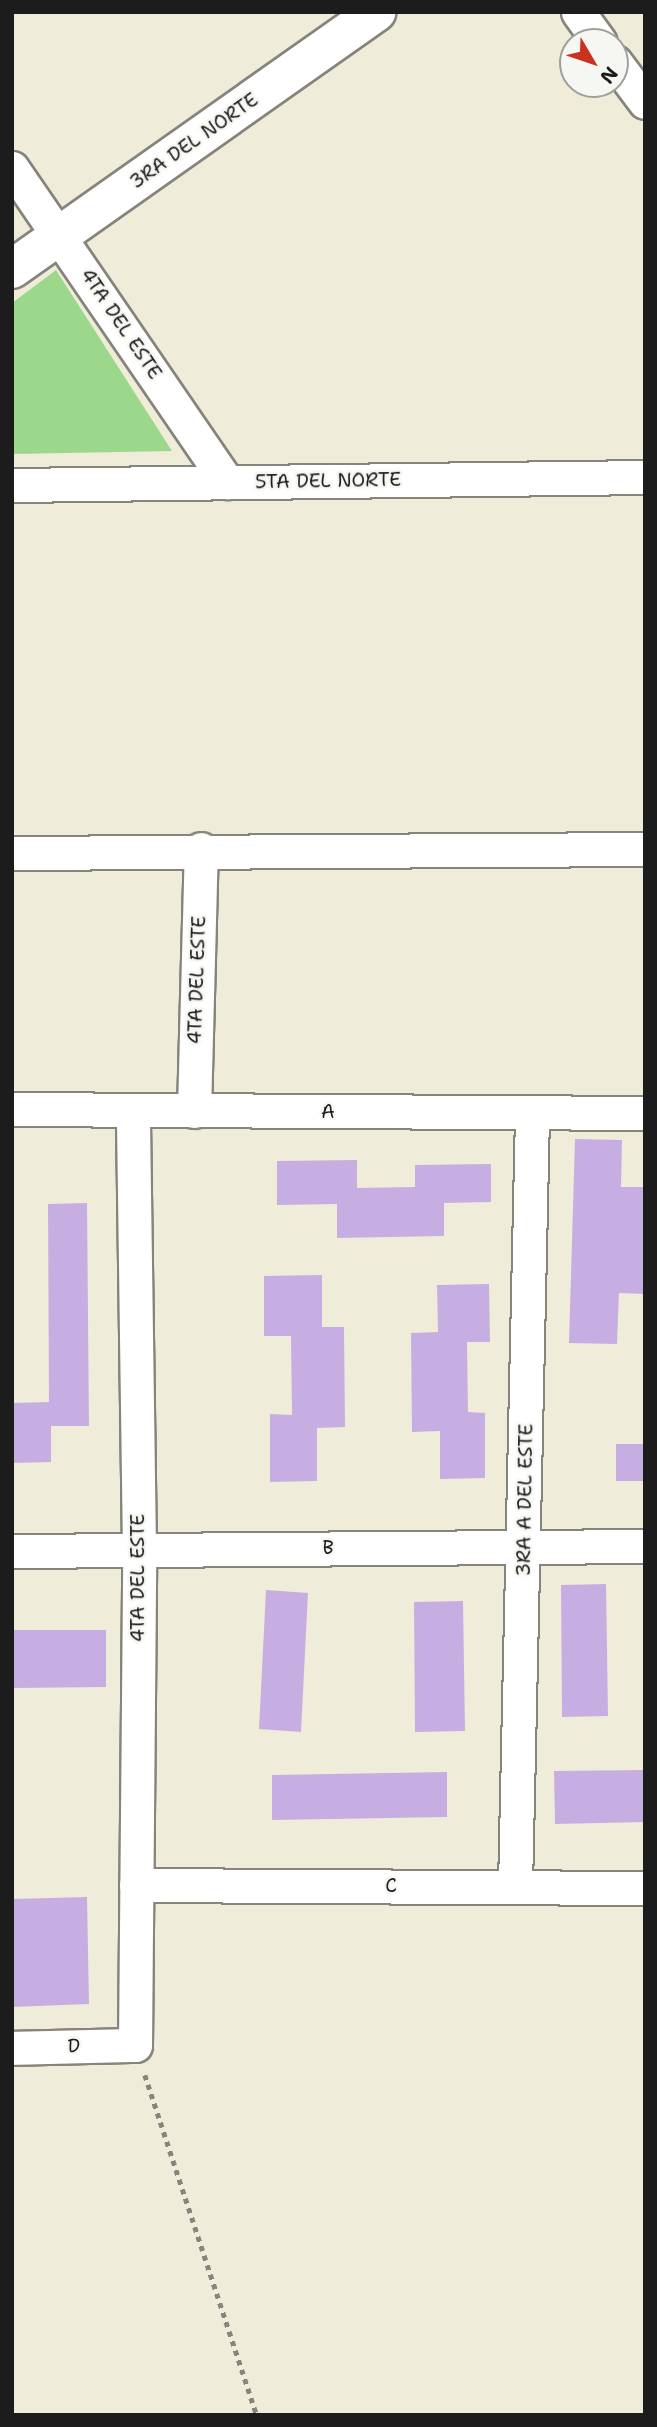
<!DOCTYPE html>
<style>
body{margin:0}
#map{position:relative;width:657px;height:2427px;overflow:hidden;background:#f0ecda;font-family:"Shantell Sans",sans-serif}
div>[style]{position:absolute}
.green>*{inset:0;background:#9bd88c}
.building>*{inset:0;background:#c7aee2}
.path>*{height:4.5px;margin-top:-2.25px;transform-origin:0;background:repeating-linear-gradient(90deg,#86847b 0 5px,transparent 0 10px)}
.roads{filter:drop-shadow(2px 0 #86847b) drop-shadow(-2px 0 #86847b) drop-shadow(0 2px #86847b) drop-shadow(0 -2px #86847b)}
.minor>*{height:33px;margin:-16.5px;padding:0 16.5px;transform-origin:16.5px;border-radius:16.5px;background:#fff}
.tertiary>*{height:38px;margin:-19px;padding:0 19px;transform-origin:19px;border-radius:19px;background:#fff}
span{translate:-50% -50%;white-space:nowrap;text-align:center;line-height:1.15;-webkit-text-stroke:5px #f6f6f2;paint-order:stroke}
.street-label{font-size:19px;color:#1c1c1c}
.frame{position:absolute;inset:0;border:14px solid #1c1c1c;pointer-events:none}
.north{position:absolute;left:559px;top:28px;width:70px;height:70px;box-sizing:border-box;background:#f6f6f2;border:2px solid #9f9f9c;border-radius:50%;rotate:129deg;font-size:19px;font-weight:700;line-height:28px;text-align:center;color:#1c1c1c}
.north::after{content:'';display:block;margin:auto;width:24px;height:32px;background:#c8321e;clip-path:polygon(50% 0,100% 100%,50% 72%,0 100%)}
</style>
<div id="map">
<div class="green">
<i style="clip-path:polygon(56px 270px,172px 451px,12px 454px,12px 303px)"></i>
</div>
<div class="building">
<i style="clip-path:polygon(575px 1139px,622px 1140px,621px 1187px,645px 1187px,645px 1294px,619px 1293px,617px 1344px,569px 1343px)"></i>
<i style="clip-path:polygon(357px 1160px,357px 1188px,415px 1187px,415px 1165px,491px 1164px,491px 1202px,444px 1203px,444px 1236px,337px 1238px,337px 1204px,277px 1205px,277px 1161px)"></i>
<i style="clip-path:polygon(87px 1203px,89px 1426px,51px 1426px,51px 1462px,12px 1463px,12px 1403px,49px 1402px,48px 1204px)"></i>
<i style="clip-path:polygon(322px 1275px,322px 1327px,344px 1327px,345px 1427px,317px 1428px,317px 1481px,270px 1482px,270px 1414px,292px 1415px,291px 1336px,264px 1336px,264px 1276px)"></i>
<i style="clip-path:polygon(489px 1284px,490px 1342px,467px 1342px,468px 1412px,485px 1413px,485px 1478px,440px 1479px,440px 1431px,412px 1432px,411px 1333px,438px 1332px,437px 1285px)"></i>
<i style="clip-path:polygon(616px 1444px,645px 1444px,645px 1481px,616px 1481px)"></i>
<i style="clip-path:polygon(606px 1584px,608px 1716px,562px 1717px,561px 1585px)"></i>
<i style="clip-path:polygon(266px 1590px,308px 1593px,301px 1732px,259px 1729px)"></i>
<i style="clip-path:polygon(463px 1601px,465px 1731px,415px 1732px,414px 1602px)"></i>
<i style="clip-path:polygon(12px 1630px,106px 1630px,106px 1687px,12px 1688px)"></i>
<i style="clip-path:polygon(645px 1770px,645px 1822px,555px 1824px,554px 1771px)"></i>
<i style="clip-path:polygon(447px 1772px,447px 1817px,272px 1820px,272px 1775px)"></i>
<i style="clip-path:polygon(87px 1897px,89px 2004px,12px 2007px,12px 1899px)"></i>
</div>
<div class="path">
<i style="left:145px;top:2075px;width:358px;rotate:71.8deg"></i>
</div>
<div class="roads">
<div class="minor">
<i style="left:578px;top:12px;width:37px;rotate:54deg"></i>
<i style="left:615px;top:62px;width:50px;rotate:53.1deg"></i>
<i style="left:12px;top:168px;width:381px;rotate:55.6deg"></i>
<i style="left:12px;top:485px;width:633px;rotate:-0.72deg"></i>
<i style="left:12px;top:853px;width:633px;rotate:-0.36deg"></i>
<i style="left:12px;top:1109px;width:633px;rotate:0.36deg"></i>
<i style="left:194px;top:1111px;width:262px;rotate:-88.5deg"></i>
<i style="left:12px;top:1551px;width:633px;rotate:-0.45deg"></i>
<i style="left:136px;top:1885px;width:509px;rotate:0.34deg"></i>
<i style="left:515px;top:1887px;width:774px;rotate:-88.74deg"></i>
<i style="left:12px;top:2048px;width:123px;rotate:-1.4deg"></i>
<i style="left:135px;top:2045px;width:495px;rotate:-89.5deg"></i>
<i style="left:139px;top:1550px;width:439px;rotate:-90.8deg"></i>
</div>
<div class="tertiary">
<i style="left:12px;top:269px;width:446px;rotate:-35.2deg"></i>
</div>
</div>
<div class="street-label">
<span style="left:194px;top:141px;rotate:-35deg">3RA DEL NORTE</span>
<span style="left:121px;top:324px;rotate:56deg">4TA DEL ESTE</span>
<span style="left:328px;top:481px;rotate:-1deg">5TA DEL NORTE</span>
<span style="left:197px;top:980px;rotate:-88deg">4TA DEL ESTE</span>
<span style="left:328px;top:1112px">A</span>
<span style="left:525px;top:1500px;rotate:-89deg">3RA A DEL ESTE</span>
<span style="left:328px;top:1548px">B</span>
<span style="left:138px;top:1578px;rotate:-90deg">4TA DEL ESTE</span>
<span style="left:391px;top:1886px">C</span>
<span style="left:74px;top:2046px;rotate:-1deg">D</span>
</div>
<div class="frame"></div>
<div class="north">N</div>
</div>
